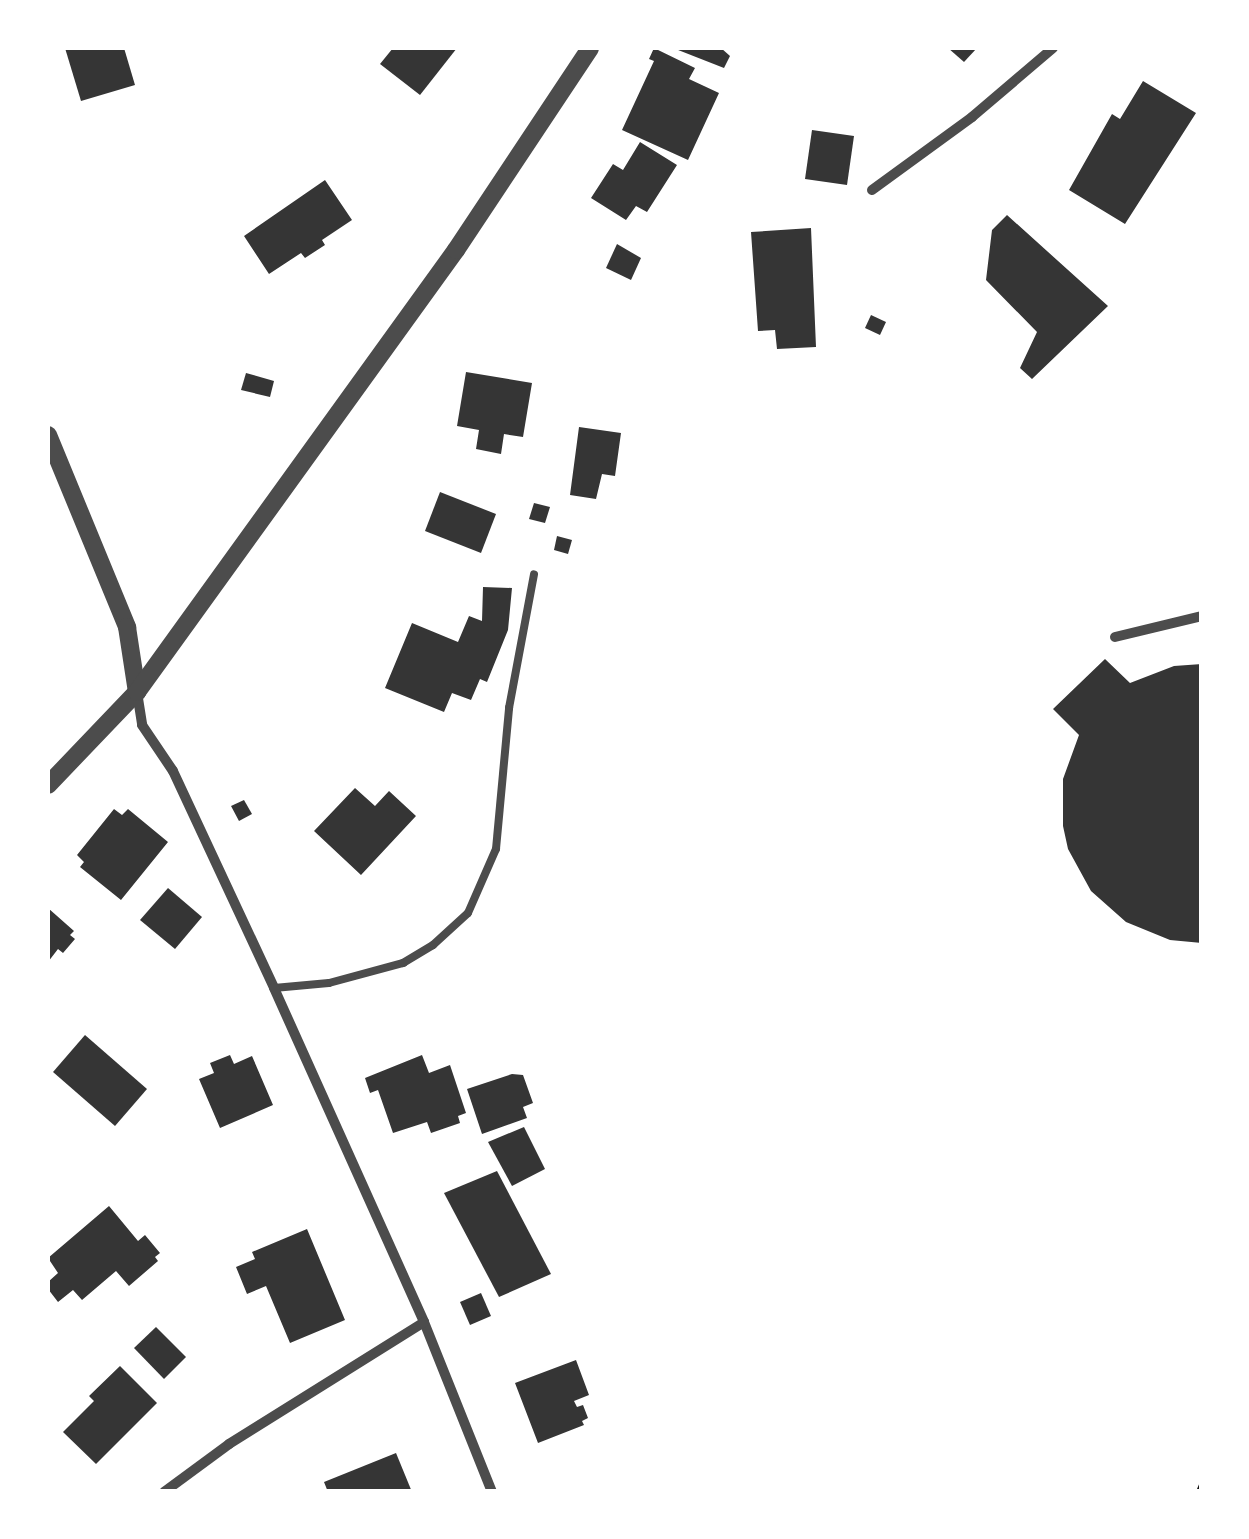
<!DOCTYPE html>
<style>
body{margin:0}
#map{position:relative;width:1249px;height:1539px;overflow:hidden;background:#fff;font-family:Manrope,sans-serif}
div>[style]{position:absolute}
.building>*{inset:0;background:#353535}
.path>*{height:6px;margin:-3px;padding:0 3px;transform-origin:3px;border-radius:3px;background:#111}
.service>*{height:8px;margin:-4px;padding:0 4px;transform-origin:4px;border-radius:4px;background:#4c4c4c}
.minor>*{height:10px;margin:-5px;padding:0 5px;transform-origin:5px;border-radius:5px;background:#4c4c4c}
.tertiary>*{height:18px;margin:-9px;padding:0 9px;transform-origin:9px;border-radius:9px;background:#4c4c4c}
span{translate:-50% -50%;white-space:nowrap;text-align:center;line-height:1.15;-webkit-text-stroke:8px #fff;paint-order:stroke}
.frame{position:absolute;inset:0;border:50px solid #fff;pointer-events:none}
</style>
<div id="map">
<div class="building">
<i style="clip-path:polygon(65px 48px,124px 48px,135px 85px,81px 101px)"></i>
<i style="clip-path:polygon(393px 48px,457px 48px,420px 95px,380px 64px)"></i>
<i style="clip-path:polygon(654px 48px,695px 68px,689px 79px,719px 93px,688px 160px,622px 130px,654px 61px,649px 59px)"></i>
<i style="clip-path:polygon(673px 48px,721px 48px,730px 56px,724px 68px)"></i>
<i style="clip-path:polygon(948px 48px,977px 48px,964px 62px)"></i>
<i style="clip-path:polygon(1143px 81px,1196px 113px,1125px 224px,1069px 190px,1112px 114px,1120px 119px)"></i>
<i style="clip-path:polygon(812px 130px,854px 136px,847px 185px,805px 179px)"></i>
<i style="clip-path:polygon(640px 142px,677px 165px,647px 212px,636px 206px,626px 220px,591px 198px,613px 164px,623px 170px)"></i>
<i style="clip-path:polygon(325px 180px,352px 220px,322px 240px,325px 245px,305px 258px,301px 253px,269px 274px,244px 236px)"></i>
<i style="clip-path:polygon(1007px 215px,1108px 306px,1032px 379px,1020px 368px,1037px 332px,986px 280px,992px 230px)"></i>
<i style="clip-path:polygon(811px 228px,816px 347px,777px 349px,775px 330px,758px 331px,751px 232px)"></i>
<i style="clip-path:polygon(617px 244px,641px 258px,631px 280px,606px 268px)"></i>
<i style="clip-path:polygon(871px 315px,886px 322px,880px 335px,865px 328px)"></i>
<i style="clip-path:polygon(466px 372px,532px 383px,523px 437px,504px 434px,501px 454px,476px 449px,479px 430px,457px 426px)"></i>
<i style="clip-path:polygon(246px 373px,274px 381px,270px 397px,241px 390px)"></i>
<i style="clip-path:polygon(579px 427px,621px 433px,615px 476px,602px 474px,596px 499px,570px 495px)"></i>
<i style="clip-path:polygon(440px 492px,496px 514px,481px 553px,425px 531px)"></i>
<i style="clip-path:polygon(534px 503px,550px 507px,545px 523px,529px 519px)"></i>
<i style="clip-path:polygon(557px 536px,572px 540px,568px 554px,554px 550px)"></i>
<i style="clip-path:polygon(483px 587px,512px 588px,508px 630px,487px 682px,480px 679px,471px 700px,452px 693px,444px 712px,385px 688px,412px 623px,458px 642px,469px 616px,482px 621px)"></i>
<i style="clip-path:polygon(1105px 659px,1130px 683px,1174px 666px,1202px 664px,1202px 943px,1170px 940px,1126px 922px,1091px 891px,1068px 849px,1063px 826px,1063px 779px,1079px 735px,1053px 709px)"></i>
<i style="clip-path:polygon(355px 788px,375px 806px,389px 791px,416px 816px,361px 875px,314px 831px)"></i>
<i style="clip-path:polygon(244px 800px,252px 814px,239px 821px,231px 806px)"></i>
<i style="clip-path:polygon(114px 809px,122px 815px,128px 809px,168px 842px,121px 900px,80px 867px,84px 862px,77px 855px)"></i>
<i style="clip-path:polygon(168px 888px,202px 917px,175px 949px,140px 920px)"></i>
<i style="clip-path:polygon(48px 908px,74px 931px,70px 935px,75px 939px,63px 953px,58px 949px,48px 962px)"></i>
<i style="clip-path:polygon(85px 1035px,147px 1089px,115px 1126px,53px 1072px)"></i>
<i style="clip-path:polygon(230px 1055px,234px 1064px,252px 1056px,273px 1105px,220px 1128px,199px 1079px,214px 1073px,210px 1063px)"></i>
<i style="clip-path:polygon(422px 1055px,429px 1073px,450px 1065px,466px 1113px,458px 1116px,460px 1123px,431px 1133px,427px 1122px,393px 1133px,378px 1090px,370px 1093px,365px 1078px)"></i>
<i style="clip-path:polygon(512px 1074px,523px 1075px,533px 1103px,523px 1107px,527px 1118px,482px 1134px,467px 1089px)"></i>
<i style="clip-path:polygon(524px 1127px,545px 1169px,512px 1186px,488px 1142px)"></i>
<i style="clip-path:polygon(497px 1171px,551px 1274px,499px 1297px,444px 1193px)"></i>
<i style="clip-path:polygon(109px 1206px,138px 1241px,145px 1235px,160px 1253px,155px 1257px,158px 1261px,129px 1286px,116px 1271px,82px 1300px,73px 1290px,58px 1302px,48px 1289px,48px 1282px,58px 1273px,48px 1258px)"></i>
<i style="clip-path:polygon(307px 1229px,345px 1320px,290px 1343px,266px 1286px,247px 1294px,236px 1267px,255px 1259px,252px 1252px)"></i>
<i style="clip-path:polygon(481px 1293px,491px 1316px,470px 1325px,460px 1302px)"></i>
<i style="clip-path:polygon(156px 1327px,186px 1357px,164px 1379px,134px 1348px)"></i>
<i style="clip-path:polygon(576px 1360px,589px 1395px,574px 1401px,577px 1407px,583px 1405px,588px 1418px,582px 1421px,584px 1425px,538px 1443px,515px 1383px)"></i>
<i style="clip-path:polygon(120px 1366px,157px 1403px,96px 1464px,63px 1432px,94px 1401px,89px 1396px)"></i>
<i style="clip-path:polygon(396px 1453px,412px 1492px,328px 1492px,324px 1482px)"></i>
</div>
<div class="path">
<i style="left:1199px;top:1492px;width:8px;rotate:-67deg"></i>
</div>
<div class="service">
<i style="left:274px;top:988px;width:55px;rotate:-5.2deg"></i>
<i style="left:329px;top:983px;width:77px;rotate:-15.1deg"></i>
<i style="left:403px;top:963px;width:35px;rotate:-31deg"></i>
<i style="left:433px;top:945px;width:47px;rotate:-42.4deg"></i>
<i style="left:468px;top:913px;width:70px;rotate:-66.4deg"></i>
<i style="left:496px;top:849px;width:142px;rotate:-84.7deg"></i>
<i style="left:509px;top:708px;width:136px;rotate:-79.4deg"></i>
</div>
<div class="minor">
<i style="left:872px;top:190px;width:124px;rotate:-36.1deg"></i>
<i style="left:972px;top:117px;width:106px;rotate:-40.4deg"></i>
<i style="left:1115px;top:637px;width:89px;rotate:-13.6deg"></i>
<i style="left:137px;top:692px;width:33px;rotate:81deg"></i>
<i style="left:142px;top:725px;width:55px;rotate:56deg"></i>
<i style="left:173px;top:771px;width:239px;rotate:65deg"></i>
<i style="left:274px;top:988px;width:366px;rotate:65.8deg"></i>
<i style="left:424px;top:1322px;width:183px;rotate:68.2deg"></i>
<i style="left:164px;top:1492px;width:81px;rotate:-36.4deg"></i>
<i style="left:229px;top:1444px;width:230px;rotate:-32deg"></i>
</div>
<div class="tertiary">
<i style="left:48px;top:435px;width:208px;rotate:67.6deg"></i>
<i style="left:127px;top:627px;width:66px;rotate:81.3deg"></i>
<i style="left:48px;top:785px;width:129px;rotate:-46.3deg"></i>
<i style="left:137px;top:692px;width:545px;rotate:-54.18deg"></i>
<i style="left:456px;top:250px;width:242px;rotate:-56.4deg"></i>
</div>
<div class="frame"></div>
</div>
